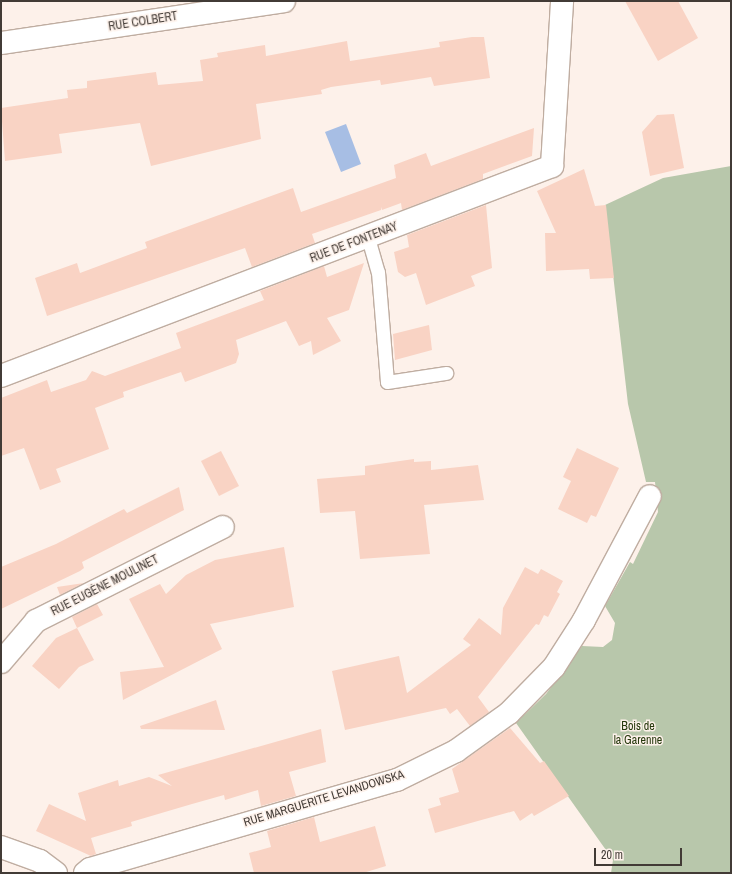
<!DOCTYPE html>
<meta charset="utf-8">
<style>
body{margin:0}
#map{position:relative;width:732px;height:874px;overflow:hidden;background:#fdf1ea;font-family:"Archivo Narrow",sans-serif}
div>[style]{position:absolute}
.green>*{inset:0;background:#b8c7ab}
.water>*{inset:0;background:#a7bee4}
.building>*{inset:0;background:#f9d3c4}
.roads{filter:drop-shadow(1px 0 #bfada1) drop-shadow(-1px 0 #bfada1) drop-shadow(0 1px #bfada1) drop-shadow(0 -1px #bfada1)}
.service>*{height:13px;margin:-6.5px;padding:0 6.5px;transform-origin:6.5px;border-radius:6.5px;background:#fff}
.minor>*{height:22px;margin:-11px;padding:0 11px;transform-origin:11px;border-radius:11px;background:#fff}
span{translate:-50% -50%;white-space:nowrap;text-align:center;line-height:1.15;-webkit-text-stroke:3px #fdf1ea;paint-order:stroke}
.street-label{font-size:12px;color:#423b36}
.park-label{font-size:12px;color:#25380c}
.frame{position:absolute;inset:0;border:2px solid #423b36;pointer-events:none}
.scale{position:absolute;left:594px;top:848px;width:88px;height:18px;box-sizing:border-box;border:2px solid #423b36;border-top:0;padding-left:5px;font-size:12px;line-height:14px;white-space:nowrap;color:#423b36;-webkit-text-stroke:3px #fdf1ea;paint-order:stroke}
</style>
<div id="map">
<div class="green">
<i style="clip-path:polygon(731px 166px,731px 873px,611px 873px,613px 860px,516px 723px,546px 694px,582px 646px,603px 647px,612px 640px,615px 623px,605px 606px,630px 562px,633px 564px,658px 512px,655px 482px,646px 482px,628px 404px,605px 205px,663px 178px)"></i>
</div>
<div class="water">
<i style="clip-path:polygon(346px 124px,361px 164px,341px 172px,325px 132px)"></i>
</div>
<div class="building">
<i style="clip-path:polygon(625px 1px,678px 1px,698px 38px,658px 61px)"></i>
<i style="clip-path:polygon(472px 37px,484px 37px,490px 78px,434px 86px,431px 77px,381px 85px,380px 80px,331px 87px,321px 90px,322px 94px,256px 104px,261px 139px,151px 166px,140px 123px,59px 134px,62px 153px,5px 161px,1px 108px,68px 98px,67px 90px,87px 88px,87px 81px,156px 72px,158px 85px,203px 81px,200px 60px,218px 57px,217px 53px,265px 45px,266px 56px,347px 41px,350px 61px,440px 47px,439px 42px)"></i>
<i style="clip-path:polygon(674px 114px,684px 168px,650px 176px,642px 132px,657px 115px)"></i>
<i style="clip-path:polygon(534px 128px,532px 156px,483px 174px,483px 179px,402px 210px,401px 203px,382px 210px,382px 207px,381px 210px,312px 234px,315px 243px,252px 267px,245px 248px,47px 316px,35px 278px,77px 263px,80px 273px,147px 248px,145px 242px,293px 188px,301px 212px,396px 178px,394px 165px,426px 153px,431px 166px)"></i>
<i style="clip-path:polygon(584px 169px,595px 206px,606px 205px,614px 278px,590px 279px,589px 269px,546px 271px,545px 233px,556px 233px,537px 191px)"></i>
<i style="clip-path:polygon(486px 205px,492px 268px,471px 276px,475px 286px,426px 305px,416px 273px,405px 277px,398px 272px,394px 252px,409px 247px,407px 235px)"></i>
<i style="clip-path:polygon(364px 263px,349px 310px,327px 318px,341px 341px,313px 355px,311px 341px,299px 346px,286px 321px,236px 340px,239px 354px,236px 363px,185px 382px,181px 372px,123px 392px,124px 397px,95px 408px,109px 449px,56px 469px,61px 482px,40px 490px,24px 448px,1px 456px,1px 398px,47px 380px,51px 392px,86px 380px,92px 371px,105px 376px,181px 348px,176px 333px,264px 300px,260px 291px,324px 266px,327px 277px)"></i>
<i style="clip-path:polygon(429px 325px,432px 350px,395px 360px,393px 334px)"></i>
<i style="clip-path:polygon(577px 448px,619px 468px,596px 517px,591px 515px,587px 523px,558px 509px,571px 481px,563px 477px)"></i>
<i style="clip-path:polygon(221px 451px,239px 486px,219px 496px,201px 461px)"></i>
<i style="clip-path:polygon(414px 459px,414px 462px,431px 461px,431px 470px,478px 465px,484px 500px,424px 505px,430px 554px,360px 559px,355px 511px,320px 513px,317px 479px,365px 475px,365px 466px)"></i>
<i style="clip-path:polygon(179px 487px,184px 510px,82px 562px,84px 568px,80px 571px,1px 609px,1px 567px,56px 544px,124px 509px,127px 513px)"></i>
<i style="clip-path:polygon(284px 547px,294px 607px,210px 624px,222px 649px,123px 700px,120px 672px,164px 667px,129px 599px,160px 584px,166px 594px,186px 575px,215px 560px)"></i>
<i style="clip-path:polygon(525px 567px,538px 574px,541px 569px,563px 581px,557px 592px,560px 594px,548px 617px,544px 615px,539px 625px,536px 624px,478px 697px,489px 712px,470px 726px,457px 709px,450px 714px,446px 708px,345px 730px,332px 671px,399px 656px,407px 693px,471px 645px,463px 639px,479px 618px,501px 635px,503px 608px)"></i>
<i style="clip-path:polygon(84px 583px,60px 595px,57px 587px)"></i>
<i style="clip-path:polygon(97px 604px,103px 615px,77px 628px,94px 660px,79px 667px,59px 689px,32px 666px,56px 638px,77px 628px,72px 617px)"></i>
<i style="clip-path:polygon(216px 700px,225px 730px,141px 729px,140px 726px)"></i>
<i style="clip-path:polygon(510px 728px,540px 763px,544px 761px,569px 796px,534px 816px,532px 813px,520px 821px,514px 811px,435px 833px,428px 809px,441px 805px,439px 798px,459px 792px,452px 769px)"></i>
<i style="clip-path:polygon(321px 729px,326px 762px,289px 772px,296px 796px,261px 806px,258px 790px,225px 800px,224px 795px,192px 804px,131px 822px,132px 826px,91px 838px,96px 854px,91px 856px,36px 831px,49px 804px,86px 821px,78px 793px,118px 780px,119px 786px,149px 777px,172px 786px,158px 775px)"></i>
<i style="clip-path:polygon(314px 817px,320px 842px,375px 826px,386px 866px,363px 873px,254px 873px,249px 853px,271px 847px,267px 831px)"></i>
</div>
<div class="roads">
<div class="service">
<i style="left:368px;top:238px;width:35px;rotate:74deg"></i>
<i style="left:378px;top:272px;width:110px;rotate:85.3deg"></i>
<i style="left:387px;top:382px;width:60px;rotate:-8.7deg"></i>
</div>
<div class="minor">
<i style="left:1px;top:43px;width:286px;rotate:-8.4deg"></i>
<i style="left:1px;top:376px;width:590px;rotate:-20.86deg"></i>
<i style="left:552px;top:166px;width:165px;rotate:-86.5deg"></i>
<i style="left:1px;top:662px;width:54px;rotate:-49.5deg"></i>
<i style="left:36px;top:621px;width:209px;rotate:-26.7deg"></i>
<i style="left:1px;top:847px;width:41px;rotate:19.7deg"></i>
<i style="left:40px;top:861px;width:20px;rotate:37deg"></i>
<i style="left:85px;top:873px;width:6px;rotate:-39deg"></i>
<i style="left:90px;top:869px;width:320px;rotate:-16.2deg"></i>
<i style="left:397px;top:780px;width:66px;rotate:-26.2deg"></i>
<i style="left:456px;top:751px;width:65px;rotate:-35.6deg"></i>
<i style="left:509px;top:713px;width:64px;rotate:-45.6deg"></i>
<i style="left:554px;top:667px;width:56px;rotate:-57.4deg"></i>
<i style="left:584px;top:620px;width:140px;rotate:-62deg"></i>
</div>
</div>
<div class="street-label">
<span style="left:143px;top:22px;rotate:-9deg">RUE COLBERT</span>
<span style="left:354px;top:243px;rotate:-21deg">RUE DE FONTENAY</span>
<span style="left:105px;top:586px;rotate:-27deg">RUE EUGÈNE MOULINET</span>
<span style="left:324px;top:799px;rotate:-17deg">RUE MARGUERITE LEVANDOWSKA</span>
</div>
<div class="park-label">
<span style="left:638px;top:734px">Bois de<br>la Garenne</span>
</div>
<div class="frame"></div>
<div class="scale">20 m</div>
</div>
